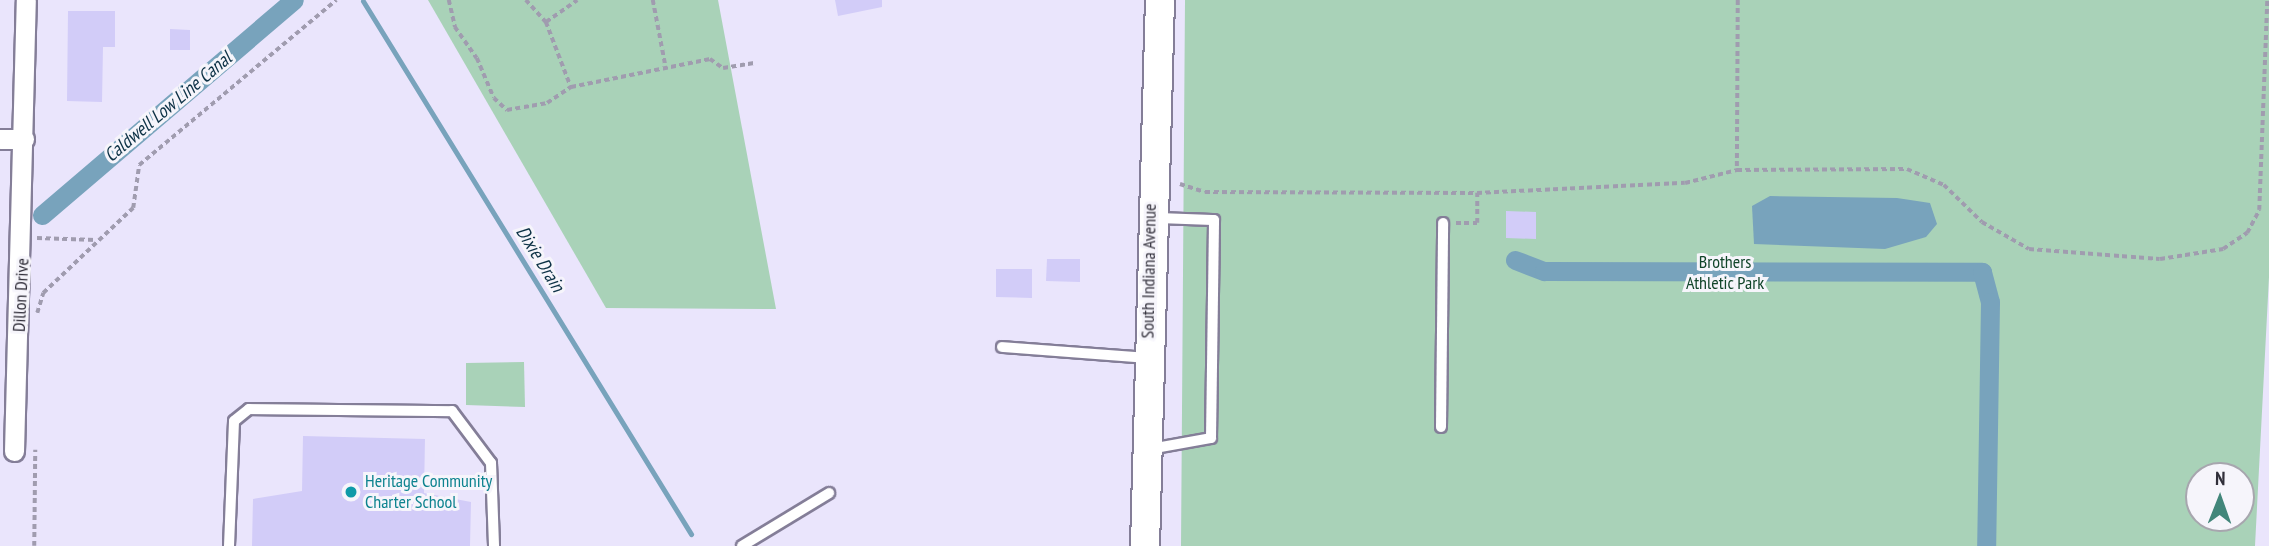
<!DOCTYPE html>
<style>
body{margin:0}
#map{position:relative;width:2269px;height:546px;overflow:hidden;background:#eae5fc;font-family:"PT Sans Narrow",sans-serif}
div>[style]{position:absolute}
.green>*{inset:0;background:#a9d2b8}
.water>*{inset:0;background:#78a3bc}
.stream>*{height:5px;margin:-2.5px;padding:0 2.5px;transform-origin:2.5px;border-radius:2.5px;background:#78a3bc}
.canal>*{height:19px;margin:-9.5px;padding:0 9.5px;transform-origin:9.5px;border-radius:9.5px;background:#78a3bc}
.building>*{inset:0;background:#d2ccf8}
.path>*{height:3.5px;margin-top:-1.75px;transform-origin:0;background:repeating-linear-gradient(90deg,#a09caf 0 5px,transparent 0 8.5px)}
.roads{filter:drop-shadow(2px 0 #847e98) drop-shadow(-2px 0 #847e98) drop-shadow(0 2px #847e98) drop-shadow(0 -2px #847e98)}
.lane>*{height:10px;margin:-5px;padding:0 5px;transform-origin:5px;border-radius:5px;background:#fff}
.street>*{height:19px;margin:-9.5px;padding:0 9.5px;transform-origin:9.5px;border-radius:9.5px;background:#fff}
.secondary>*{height:28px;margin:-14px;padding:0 14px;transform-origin:14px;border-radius:14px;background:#fff}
.dots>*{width:19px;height:19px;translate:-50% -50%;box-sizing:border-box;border:4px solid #f6f5fb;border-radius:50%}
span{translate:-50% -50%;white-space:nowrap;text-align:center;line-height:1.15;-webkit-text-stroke:6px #f6f5fb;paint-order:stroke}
.park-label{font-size:18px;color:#11452a}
.street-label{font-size:18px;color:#312f3a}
.culture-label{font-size:18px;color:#0d838f}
.left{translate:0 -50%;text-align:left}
.water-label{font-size:19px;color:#0c3145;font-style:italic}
.north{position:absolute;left:2185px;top:462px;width:70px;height:70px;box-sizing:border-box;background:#f6f5fb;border:2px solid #a7a6ae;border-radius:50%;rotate:1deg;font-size:19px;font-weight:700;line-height:28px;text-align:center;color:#312f3a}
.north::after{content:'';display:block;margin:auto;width:24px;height:32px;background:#42867a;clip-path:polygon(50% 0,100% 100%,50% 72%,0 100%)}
</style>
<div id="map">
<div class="green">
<i style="clip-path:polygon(428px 0,718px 0,776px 309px,606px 308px)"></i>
<i style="clip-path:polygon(evenodd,1185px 0,2269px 0,2269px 277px,2255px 546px,1181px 546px,1185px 0,2199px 476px,2241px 476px,2241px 518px,2199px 518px,2199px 476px)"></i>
<i style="clip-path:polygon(524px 362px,525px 407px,466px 405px,466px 363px)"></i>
</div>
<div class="water">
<i style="clip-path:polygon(1770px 196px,1897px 198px,1930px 203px,1937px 224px,1926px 237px,1885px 249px,1754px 244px,1752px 206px)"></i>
</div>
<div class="stream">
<i style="left:363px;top:1px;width:626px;rotate:58.39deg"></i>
</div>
<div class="canal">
<i style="left:42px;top:215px;width:331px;rotate:-40.5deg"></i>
<i style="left:1515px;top:260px;width:31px;rotate:21deg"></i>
<i style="left:1544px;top:271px;width:438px;rotate:0.1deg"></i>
<i style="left:1982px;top:272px;width:31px;rotate:75deg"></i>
<i style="left:1990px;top:302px;width:244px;rotate:90.9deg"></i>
</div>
<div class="building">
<i style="clip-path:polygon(835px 0,882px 0,882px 7px,838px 16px)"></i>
<i style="clip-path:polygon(68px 11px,115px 11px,115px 47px,103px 47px,102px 102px,67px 101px)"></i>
<i style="clip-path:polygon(170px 29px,190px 30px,190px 50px,170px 50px)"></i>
<i style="clip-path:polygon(1506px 211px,1536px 212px,1536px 239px,1506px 238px)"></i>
<i style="clip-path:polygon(1047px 259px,1080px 259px,1080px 282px,1046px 281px)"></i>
<i style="clip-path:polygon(996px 269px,1032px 269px,1032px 298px,996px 297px)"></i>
<i style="clip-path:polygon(303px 436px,425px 439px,424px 493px,471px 502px,470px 546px,252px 546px,253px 499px,302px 491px)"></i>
</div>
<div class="path">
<i style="left:449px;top:0;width:28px;rotate:77deg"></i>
<i style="left:455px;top:27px;width:38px;rotate:55deg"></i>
<i style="left:477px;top:58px;width:43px;rotate:67deg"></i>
<i style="left:494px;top:98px;width:18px;rotate:43deg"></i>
<i style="left:507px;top:110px;width:41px;rotate:-9.9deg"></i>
<i style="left:547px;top:103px;width:29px;rotate:-34deg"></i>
<i style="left:571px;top:87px;width:142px;rotate:-11.4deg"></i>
<i style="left:710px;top:59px;width:16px;rotate:35deg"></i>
<i style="left:723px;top:68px;width:33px;rotate:-9deg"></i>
<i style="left:526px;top:0;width:30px;rotate:48deg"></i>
<i style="left:546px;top:22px;width:70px;rotate:69deg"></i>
<i style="left:653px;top:0;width:69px;rotate:79.2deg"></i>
<i style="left:1738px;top:0;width:170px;rotate:90.3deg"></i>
<i style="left:1737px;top:170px;width:170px;rotate:-0.3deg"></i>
<i style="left:1907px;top:169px;width:40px;rotate:23.4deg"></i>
<i style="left:1944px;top:185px;width:53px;rotate:44.2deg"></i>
<i style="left:1982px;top:222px;width:54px;rotate:29.9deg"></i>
<i style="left:2029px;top:249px;width:131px;rotate:4.4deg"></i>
<i style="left:2160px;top:259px;width:64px;rotate:-9deg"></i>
<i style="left:2223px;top:249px;width:29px;rotate:-34deg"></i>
<i style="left:2247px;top:233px;width:26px;rotate:-62deg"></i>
<i style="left:2259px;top:210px;width:210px;rotate:-87.8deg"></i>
<i style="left:546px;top:22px;width:38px;rotate:-35deg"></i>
<i style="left:1180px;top:184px;width:26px;rotate:18deg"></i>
<i style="left:1205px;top:192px;width:272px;rotate:0.2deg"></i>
<i style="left:1477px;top:193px;width:208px;rotate:-2.8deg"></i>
<i style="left:1685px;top:183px;width:54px;rotate:-14deg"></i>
<i style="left:1456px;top:223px;width:21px"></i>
<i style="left:1477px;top:223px;width:30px;rotate:-90deg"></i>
<i style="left:37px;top:238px;width:59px;rotate:1.9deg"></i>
<i style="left:37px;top:313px;width:21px;rotate:-73deg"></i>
<i style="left:43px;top:293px;width:124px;rotate:-43.4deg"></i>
<i style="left:133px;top:208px;width:43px;rotate:-82.1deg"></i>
<i style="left:139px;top:165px;width:257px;rotate:-39.9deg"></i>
<i style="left:34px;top:546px;width:96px;rotate:-89.4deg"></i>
</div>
<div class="roads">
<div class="lane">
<i style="left:1002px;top:347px;width:145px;rotate:4.3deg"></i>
<i style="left:1441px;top:427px;width:204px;rotate:-89.4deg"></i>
<i style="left:1150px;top:449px;width:62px;rotate:-10.2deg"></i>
<i style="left:1211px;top:438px;width:218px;rotate:-89.2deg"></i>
<i style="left:1214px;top:220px;width:57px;rotate:-178deg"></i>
<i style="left:229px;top:546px;width:125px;rotate:-87.7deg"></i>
<i style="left:234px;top:421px;width:19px;rotate:-39deg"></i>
<i style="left:249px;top:409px;width:203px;rotate:0.6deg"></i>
<i style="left:452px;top:411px;width:65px;rotate:53.1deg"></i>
<i style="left:491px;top:463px;width:83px;rotate:87.9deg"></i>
<i style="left:742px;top:546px;width:102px;rotate:-31.3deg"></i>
</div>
<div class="street">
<i style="left:0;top:139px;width:24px"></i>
<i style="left:14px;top:451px;width:451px;rotate:-88.5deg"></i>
</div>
<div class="secondary">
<i style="left:1145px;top:546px;width:546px;rotate:-88.43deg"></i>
</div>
</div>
<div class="dots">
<i style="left:351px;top:492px;background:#0f9aa8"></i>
</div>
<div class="park-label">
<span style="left:1725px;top:273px">Brothers<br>Athletic Park</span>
</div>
<div class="street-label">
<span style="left:1149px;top:271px;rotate:-89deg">South Indiana Avenue</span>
<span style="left:21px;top:295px;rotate:-87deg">Dillon Drive</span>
</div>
<div class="culture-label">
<span class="left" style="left:365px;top:492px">Heritage Community<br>Charter School</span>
</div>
<div class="water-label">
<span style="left:168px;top:107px;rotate:-40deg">Caldwell Low Line Canal</span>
<span style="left:540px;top:259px;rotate:58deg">Dixie Drain</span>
</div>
<div class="north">N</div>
</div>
